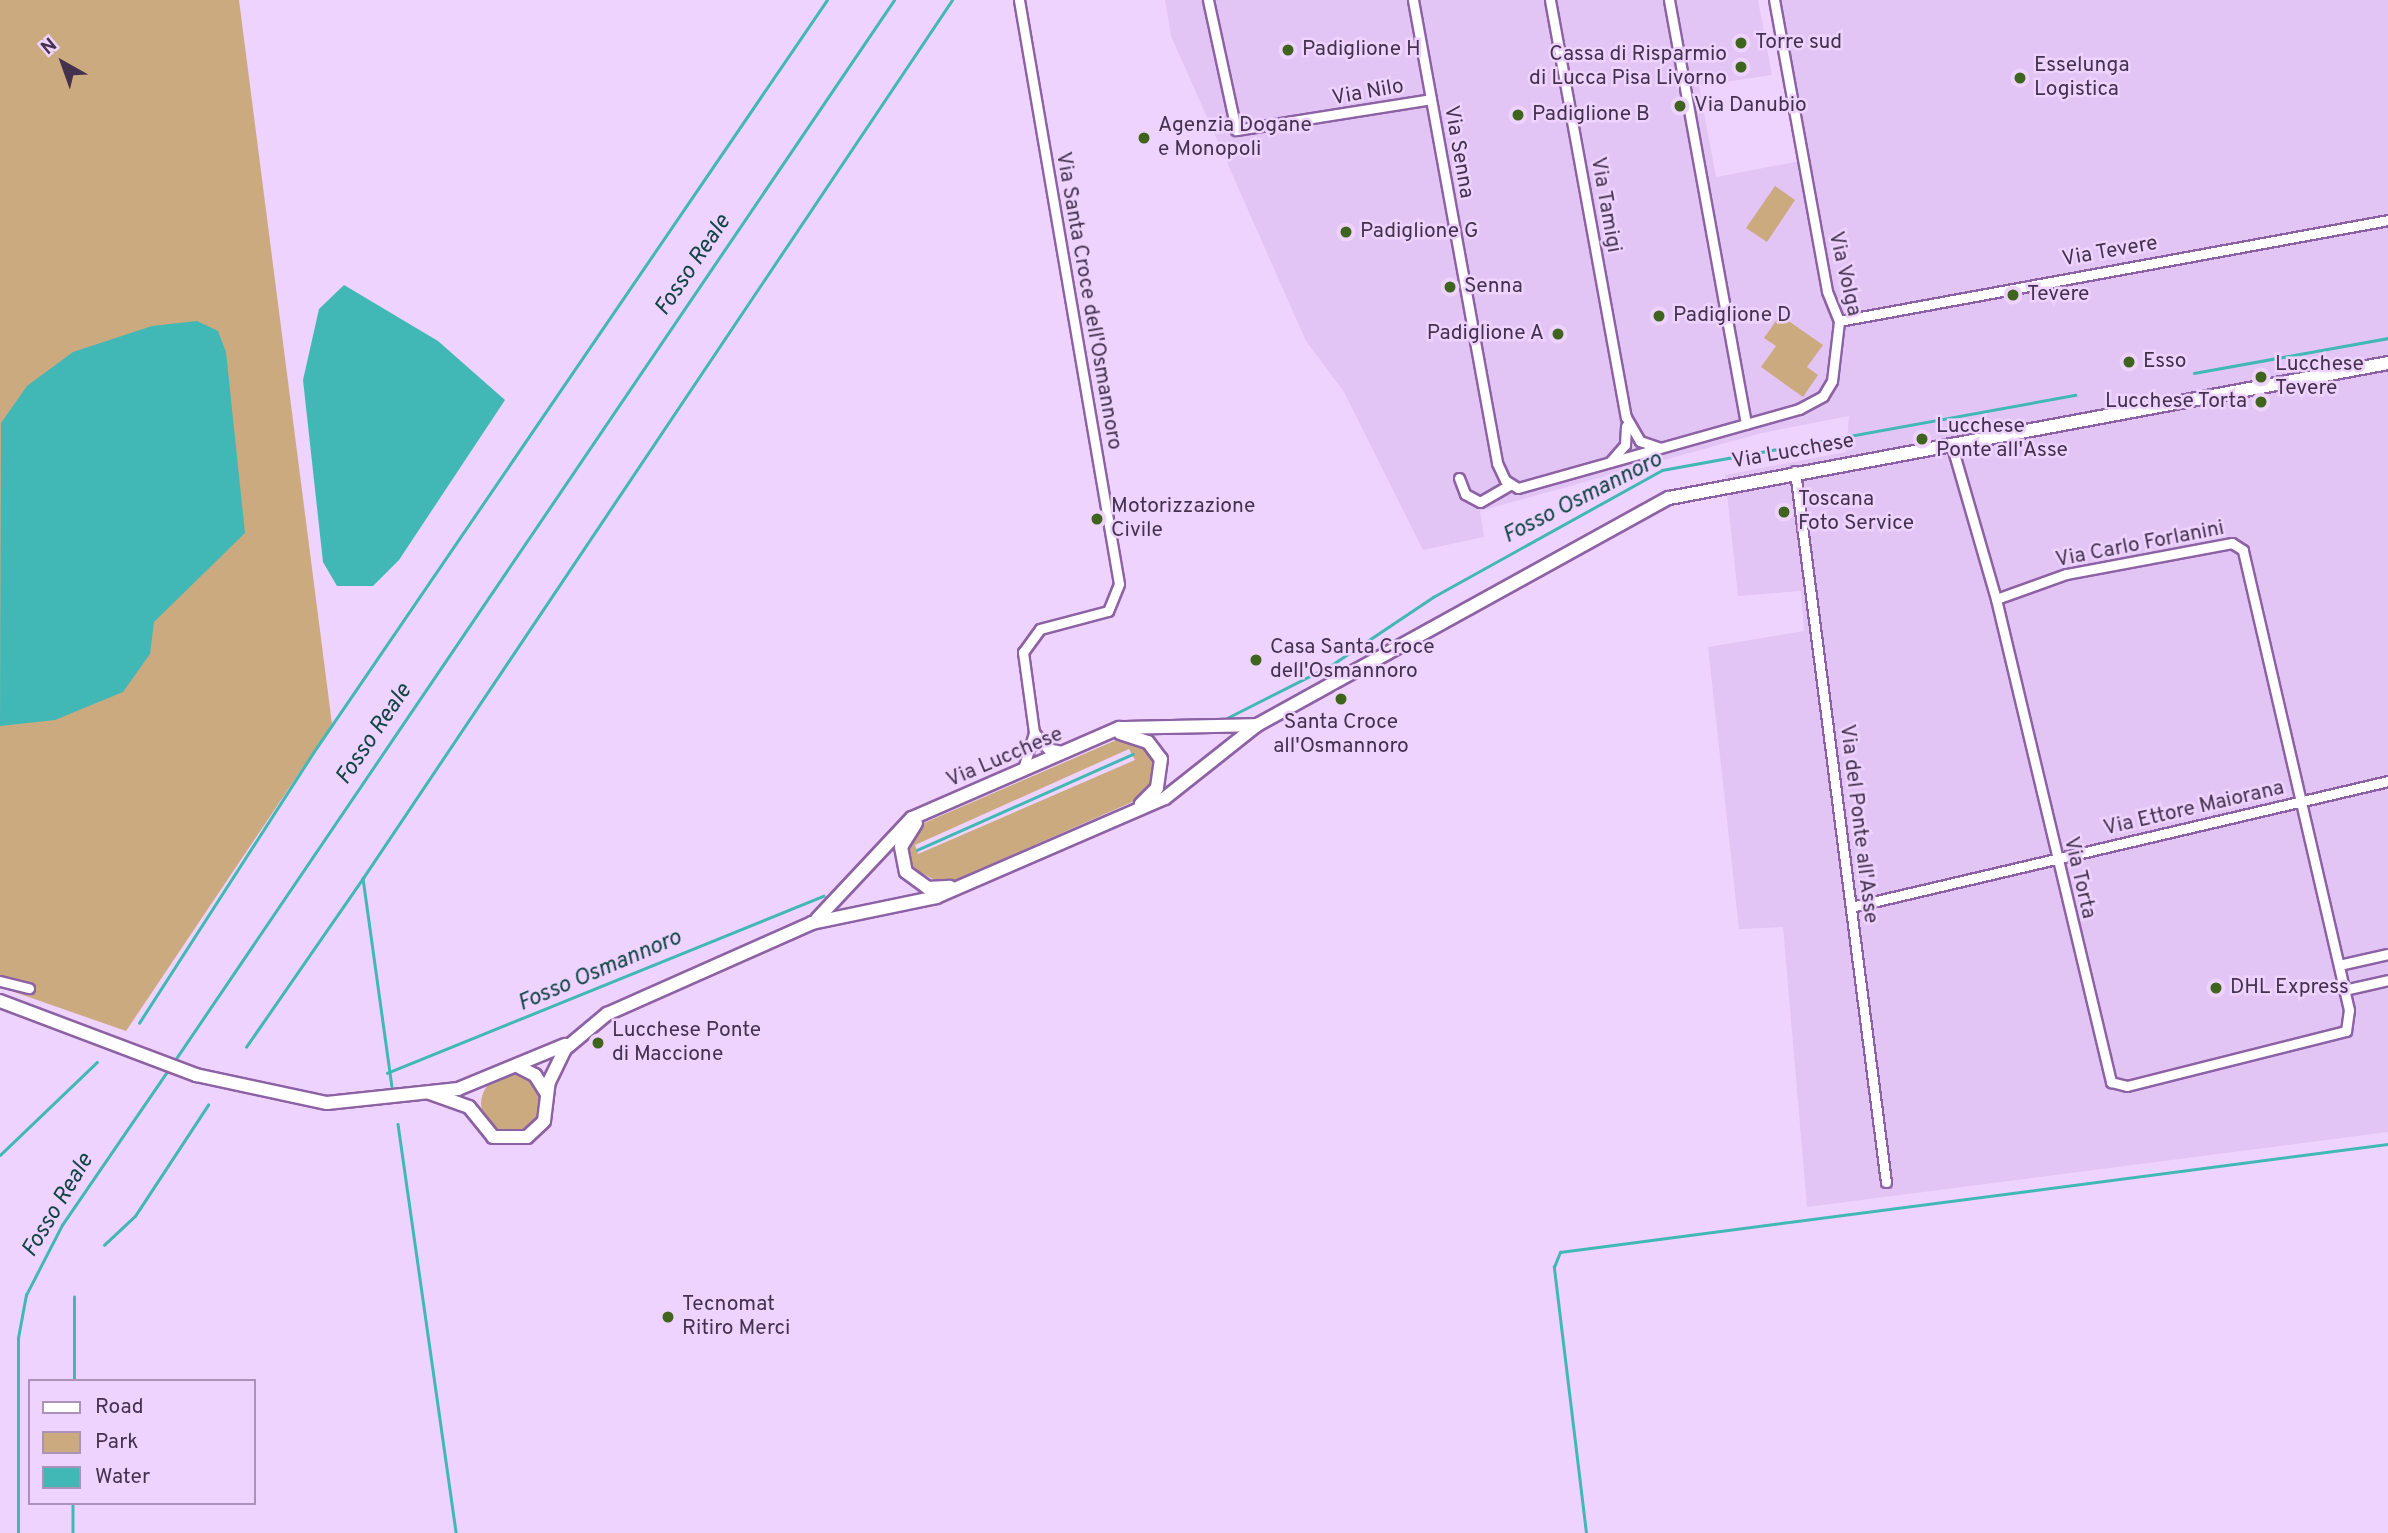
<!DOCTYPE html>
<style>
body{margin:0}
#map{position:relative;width:2388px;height:1533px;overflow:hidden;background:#eed3fe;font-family:Overpass,sans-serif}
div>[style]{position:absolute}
.built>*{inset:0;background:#e3c5f5}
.green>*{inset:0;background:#cbaa80}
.round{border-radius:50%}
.water>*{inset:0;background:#41b8b5}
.stream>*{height:2.5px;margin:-1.25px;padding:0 1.25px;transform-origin:1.25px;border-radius:1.25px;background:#41b8b5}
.roads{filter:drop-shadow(2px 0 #8d62a4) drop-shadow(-2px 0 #8d62a4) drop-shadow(0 2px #8d62a4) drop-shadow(0 -2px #8d62a4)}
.minor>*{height:9px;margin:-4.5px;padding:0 4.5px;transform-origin:4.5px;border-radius:4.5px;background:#fff}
.secondary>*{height:12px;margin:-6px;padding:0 6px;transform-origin:6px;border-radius:6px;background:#fff}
.dots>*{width:19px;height:19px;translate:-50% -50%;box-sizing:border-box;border:4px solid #eed3fe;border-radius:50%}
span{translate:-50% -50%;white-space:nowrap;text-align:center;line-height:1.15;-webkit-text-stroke:5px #eed3fe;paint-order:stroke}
.poi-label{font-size:21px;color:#44314e}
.left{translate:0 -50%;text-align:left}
.right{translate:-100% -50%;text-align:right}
.street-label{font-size:21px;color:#44314e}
.water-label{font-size:23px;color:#104544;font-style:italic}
.legend{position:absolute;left:28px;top:1379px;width:228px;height:126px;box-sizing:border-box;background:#eed3fe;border:2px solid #aa92b8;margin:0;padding:9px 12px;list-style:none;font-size:21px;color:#44314e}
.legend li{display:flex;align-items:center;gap:14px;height:35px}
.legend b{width:35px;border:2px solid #aa92b8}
.north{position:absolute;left:28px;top:28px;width:70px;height:70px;-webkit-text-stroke:5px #eed3fe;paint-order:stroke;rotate:320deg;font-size:19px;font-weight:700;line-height:28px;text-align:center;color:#44314e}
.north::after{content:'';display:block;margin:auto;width:24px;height:32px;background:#44314e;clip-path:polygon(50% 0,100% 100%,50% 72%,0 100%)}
</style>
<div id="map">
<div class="built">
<i style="clip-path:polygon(1165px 0,1758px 0,1772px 75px,1699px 86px,1716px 177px,1805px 160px,1775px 0,2388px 0,2388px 1132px,1807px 1207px,1783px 927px,1739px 929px,1708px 647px,1804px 631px,1801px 591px,1738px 596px,1725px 475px,1846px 452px,1849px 416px,1762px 433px,1480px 511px,1484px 537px,1423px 550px,1344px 392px,1306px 341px,1171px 36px)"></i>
</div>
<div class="green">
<i style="clip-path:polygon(0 0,239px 0,332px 724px,126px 1031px,0 987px)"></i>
<i style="clip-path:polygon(1775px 186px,1795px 200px,1767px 242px,1746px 228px)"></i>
<i style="clip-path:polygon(1780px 315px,1823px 345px,1807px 367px,1818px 375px,1803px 397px,1761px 367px,1776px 346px,1764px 338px)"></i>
<i style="clip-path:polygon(evenodd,1121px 738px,1147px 746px,1158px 766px,1153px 787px,1141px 798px,944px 885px,909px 866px,906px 846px,924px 823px,1121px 738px,1129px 749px,1135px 760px,918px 854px,915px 845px,1129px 749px)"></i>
<i class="round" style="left:481px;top:1074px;width:60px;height:60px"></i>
</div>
<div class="water">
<i style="clip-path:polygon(344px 285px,438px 341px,505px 400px,399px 560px,373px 586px,337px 586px,323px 562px,303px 380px,319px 309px)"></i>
<i style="clip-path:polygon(197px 321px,218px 331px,226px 352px,245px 533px,154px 622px,150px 654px,123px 692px,55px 720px,0 726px,1px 423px,27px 386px,73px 352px,152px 326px)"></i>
</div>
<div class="stream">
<i style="left:2194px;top:373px;width:197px;rotate:-10.2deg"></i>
<i style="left:1227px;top:718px;width:115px;rotate:-26.8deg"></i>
<i style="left:1330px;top:666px;width:124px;rotate:-33.8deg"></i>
<i style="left:1433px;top:597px;width:262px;rotate:-29deg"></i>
<i style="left:1662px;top:470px;width:420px;rotate:-10.3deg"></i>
<i style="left:917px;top:850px;width:236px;rotate:-24deg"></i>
<i style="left:363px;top:878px;width:1057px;rotate:-56.14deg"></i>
<i style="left:139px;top:1023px;width:328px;rotate:-57.2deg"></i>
<i style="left:317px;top:747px;width:904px;rotate:-55.68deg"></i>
<i style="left:246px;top:1047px;width:206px;rotate:-55.3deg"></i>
<i style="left:363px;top:878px;width:210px;rotate:82.1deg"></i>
<i style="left:173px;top:1063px;width:1284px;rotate:-55.85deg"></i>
<i style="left:387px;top:1073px;width:471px;rotate:-22.1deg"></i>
<i style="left:398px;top:1124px;width:413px;rotate:81.9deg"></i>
<i style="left:0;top:1155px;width:134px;rotate:-43.8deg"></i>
<i style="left:104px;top:1245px;width:42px;rotate:-43.1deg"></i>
<i style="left:135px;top:1216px;width:133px;rotate:-56.7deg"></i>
<i style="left:74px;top:1381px;width:84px;rotate:-90deg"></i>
<i style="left:73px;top:1503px;width:30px;rotate:90deg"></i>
<i style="left:18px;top:1533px;width:195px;rotate:-90deg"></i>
<i style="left:18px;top:1338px;width:44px;rotate:-79.5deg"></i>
<i style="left:26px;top:1295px;width:79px;rotate:-62.8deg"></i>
<i style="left:62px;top:1225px;width:189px;rotate:-55.6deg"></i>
<i style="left:1586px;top:1533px;width:268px;rotate:-96.9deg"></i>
<i style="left:1554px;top:1267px;width:16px;rotate:-68deg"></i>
<i style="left:1560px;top:1252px;width:835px;rotate:-7.43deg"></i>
</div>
<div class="roads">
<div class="minor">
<i style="left:1019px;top:0;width:592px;rotate:80.28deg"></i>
<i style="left:1119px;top:584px;width:29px;rotate:112deg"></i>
<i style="left:1108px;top:611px;width:70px;rotate:165.2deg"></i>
<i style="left:1040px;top:629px;width:29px;rotate:126deg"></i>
<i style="left:1023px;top:652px;width:81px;rotate:82.2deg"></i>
<i style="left:1034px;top:732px;width:21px;rotate:51deg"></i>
<i style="left:1047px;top:748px;width:15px;rotate:11deg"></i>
<i style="left:1208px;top:0;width:133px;rotate:77.8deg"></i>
<i style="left:1236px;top:130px;width:197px;rotate:-9deg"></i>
<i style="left:1413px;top:0;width:471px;rotate:79.7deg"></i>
<i style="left:1497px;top:463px;width:19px;rotate:65deg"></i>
<i style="left:1505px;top:480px;width:15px;rotate:32deg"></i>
<i style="left:1518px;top:488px;width:292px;rotate:-15.7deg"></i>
<i style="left:1799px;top:409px;width:27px;rotate:-28deg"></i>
<i style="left:1823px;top:396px;width:17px;rotate:-59deg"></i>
<i style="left:1832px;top:381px;width:60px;rotate:-83.3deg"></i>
<i style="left:1839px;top:321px;width:32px;rotate:-112deg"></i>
<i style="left:1827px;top:291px;width:296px;rotate:-100.3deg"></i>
<i style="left:1550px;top:0;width:424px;rotate:79.7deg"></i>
<i style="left:1626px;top:417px;width:28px;rotate:60deg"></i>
<i style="left:1640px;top:441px;width:21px;rotate:19deg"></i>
<i style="left:1669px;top:0;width:431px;rotate:79.7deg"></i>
<i style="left:1839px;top:321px;width:558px;rotate:-10.42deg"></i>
<i style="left:1951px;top:443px;width:162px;rotate:73.9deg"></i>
<i style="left:1996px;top:599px;width:497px;rotate:76.6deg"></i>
<i style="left:2111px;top:1082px;width:16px;rotate:14deg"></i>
<i style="left:2127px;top:1086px;width:226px;rotate:-14.1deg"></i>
<i style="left:2346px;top:1031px;width:21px;rotate:-82deg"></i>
<i style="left:2349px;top:1010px;width:472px;rotate:-103deg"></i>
<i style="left:2243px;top:550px;width:13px;rotate:-148deg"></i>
<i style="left:2232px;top:543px;width:169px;rotate:169.4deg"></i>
<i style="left:2066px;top:574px;width:74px;rotate:160.3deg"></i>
<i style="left:1610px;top:462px;width:23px;rotate:-49deg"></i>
<i style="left:1625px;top:445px;width:19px;rotate:-87deg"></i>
<i style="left:1795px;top:471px;width:717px;rotate:82.71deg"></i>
<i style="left:1459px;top:478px;width:17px;rotate:69deg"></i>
<i style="left:1465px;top:494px;width:17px;rotate:28deg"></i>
<i style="left:1480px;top:502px;width:34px;rotate:-30deg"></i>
<i style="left:1023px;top:769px;width:37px;rotate:-73deg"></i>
<i style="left:1851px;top:907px;width:552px;rotate:-13.2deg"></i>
<i style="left:2339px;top:965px;width:50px;rotate:-12.7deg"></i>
<i style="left:0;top:981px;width:30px;rotate:14deg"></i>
<i style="left:2344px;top:990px;width:45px;rotate:-12.8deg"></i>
</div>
<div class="secondary">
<i style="left:1120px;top:733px;width:29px;rotate:18deg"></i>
<i style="left:1148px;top:742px;width:21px;rotate:53deg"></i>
<i style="left:1161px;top:759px;width:29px;rotate:98deg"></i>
<i style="left:1157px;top:788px;width:23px;rotate:135deg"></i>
<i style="left:916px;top:823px;width:28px;rotate:122deg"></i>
<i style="left:901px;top:847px;width:25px;rotate:79deg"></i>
<i style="left:906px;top:872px;width:27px;rotate:36deg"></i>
<i style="left:928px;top:888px;width:22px;rotate:-3deg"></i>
<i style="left:817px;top:919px;width:139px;rotate:-46.8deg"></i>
<i style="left:912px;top:818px;width:226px;rotate:-23.5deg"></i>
<i style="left:1119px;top:728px;width:138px;rotate:-1.2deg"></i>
<i style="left:0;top:1001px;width:210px;rotate:20.7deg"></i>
<i style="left:196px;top:1075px;width:134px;rotate:12.1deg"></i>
<i style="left:327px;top:1103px;width:132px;rotate:-6.1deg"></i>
<i style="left:458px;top:1089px;width:116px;rotate:-22.4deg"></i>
<i style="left:519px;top:1067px;width:18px;rotate:27deg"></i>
<i style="left:535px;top:1075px;width:22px;rotate:58deg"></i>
<i style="left:430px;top:1093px;width:41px;rotate:19.7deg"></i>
<i style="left:469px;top:1107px;width:38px;rotate:51deg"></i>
<i style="left:493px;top:1137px;width:34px"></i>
<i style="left:527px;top:1137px;width:23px;rotate:-43deg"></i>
<i style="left:544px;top:1121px;width:39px;rotate:-83deg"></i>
<i style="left:549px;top:1082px;width:37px;rotate:-64deg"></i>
<i style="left:565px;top:1049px;width:55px;rotate:-39.8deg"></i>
<i style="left:607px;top:1014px;width:224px;rotate:-23.9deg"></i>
<i style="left:812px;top:923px;width:127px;rotate:-11.8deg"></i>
<i style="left:936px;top:897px;width:249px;rotate:-23.4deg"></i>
<i style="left:1165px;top:798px;width:117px;rotate:-38.4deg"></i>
<i style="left:1257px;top:725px;width:470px;rotate:-28.9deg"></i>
<i style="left:1669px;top:498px;width:732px;rotate:-10.63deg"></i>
</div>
</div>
<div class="dots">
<i style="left:1741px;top:43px;background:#3f641d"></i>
<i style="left:1288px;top:50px;background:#3f641d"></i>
<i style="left:1741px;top:67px;background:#3f641d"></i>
<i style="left:2020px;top:78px;background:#3f641d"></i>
<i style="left:1680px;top:106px;background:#3f641d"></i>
<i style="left:1518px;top:115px;background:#3f641d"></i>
<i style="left:1144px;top:138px;background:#3f641d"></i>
<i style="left:1346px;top:232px;background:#3f641d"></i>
<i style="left:1450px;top:287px;background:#3f641d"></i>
<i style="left:2013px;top:295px;background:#3f641d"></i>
<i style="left:1659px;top:316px;background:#3f641d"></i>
<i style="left:1558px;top:334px;background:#3f641d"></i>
<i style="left:2129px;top:362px;background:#3f641d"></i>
<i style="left:2261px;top:377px;background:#3f641d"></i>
<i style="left:2261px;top:402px;background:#3f641d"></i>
<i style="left:1922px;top:439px;background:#3f641d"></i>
<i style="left:1784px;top:512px;background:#3f641d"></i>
<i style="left:1097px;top:519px;background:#3f641d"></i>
<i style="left:1256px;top:660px;background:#3f641d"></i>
<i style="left:1341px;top:699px;background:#3f641d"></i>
<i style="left:2216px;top:988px;background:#3f641d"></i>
<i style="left:598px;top:1043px;background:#3f641d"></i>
<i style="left:668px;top:1317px;background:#3f641d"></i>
</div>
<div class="poi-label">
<span class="left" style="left:1755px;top:43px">Torre sud</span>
<span class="left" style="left:1302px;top:50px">Padiglione H</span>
<span class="right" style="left:1727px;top:67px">Cassa di Risparmio<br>di Lucca Pisa Livorno</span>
<span class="left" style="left:2034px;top:78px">Esselunga<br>Logistica</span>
<span class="left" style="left:1694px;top:106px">Via Danubio</span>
<span class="left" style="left:1532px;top:115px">Padiglione B</span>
<span class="left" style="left:1158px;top:138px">Agenzia Dogane<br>e Monopoli</span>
<span class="left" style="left:1360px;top:232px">Padiglione G</span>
<span class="left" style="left:1464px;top:287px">Senna</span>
<span class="left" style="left:2027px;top:295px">Tevere</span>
<span class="left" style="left:1673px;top:316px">Padiglione D</span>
<span class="right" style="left:1544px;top:334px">Padiglione A</span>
<span class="left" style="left:2143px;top:362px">Esso</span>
<span class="left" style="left:2275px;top:377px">Lucchese<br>Tevere</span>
<span class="right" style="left:2247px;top:402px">Lucchese Torta</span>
<span class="left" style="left:1936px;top:439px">Lucchese<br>Ponte all'Asse</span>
<span class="left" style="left:1798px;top:512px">Toscana<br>Foto Service</span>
<span class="left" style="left:1111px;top:519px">Motorizzazione<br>Civile</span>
<span class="left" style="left:1270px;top:660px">Casa Santa Croce<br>dell'Osmannoro</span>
<span style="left:1341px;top:735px">Santa Croce<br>all'Osmannoro</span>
<span class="left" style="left:2230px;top:988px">DHL Express</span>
<span class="left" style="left:612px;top:1043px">Lucchese Ponte<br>di Maccione</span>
<span class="left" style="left:682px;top:1317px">Tecnomat<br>Ritiro Merci</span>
</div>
<div class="street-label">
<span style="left:1368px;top:93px;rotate:-10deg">Via Nilo</span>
<span style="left:1458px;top:152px;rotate:80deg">Via Senna</span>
<span style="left:1605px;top:205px;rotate:80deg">Via Tamigi</span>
<span style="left:2110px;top:252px;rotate:-10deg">Via Tevere</span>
<span style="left:1844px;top:274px;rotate:77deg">Via Volga</span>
<span style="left:1088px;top:301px;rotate:80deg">Via Santa Croce dell'Osmannoro</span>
<span style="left:1793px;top:452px;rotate:-10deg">Via Lucchese</span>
<span style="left:2140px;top:545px;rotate:-11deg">Via Carlo Forlanini</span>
<span style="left:1005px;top:758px;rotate:-23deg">Via Lucchese</span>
<span style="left:2194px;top:809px;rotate:-13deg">Via Ettore Maiorana</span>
<span style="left:1858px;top:824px;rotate:83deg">Via del Ponte all'Asse</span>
<span style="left:2079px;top:878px;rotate:77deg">Via Torta</span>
</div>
<div class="water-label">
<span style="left:694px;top:266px;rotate:-56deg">Fosso Reale</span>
<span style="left:1583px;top:499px;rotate:-27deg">Fosso Osmannoro</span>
<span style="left:375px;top:735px;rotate:-56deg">Fosso Reale</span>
<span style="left:600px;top:972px;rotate:-23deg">Fosso Osmannoro</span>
<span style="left:59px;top:1206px;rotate:-59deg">Fosso Reale</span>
</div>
<ul class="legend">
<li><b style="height:9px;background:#fff"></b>Road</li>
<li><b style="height:19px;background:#cbaa80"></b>Park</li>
<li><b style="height:19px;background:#41b8b5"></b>Water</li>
</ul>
<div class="north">N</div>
</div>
